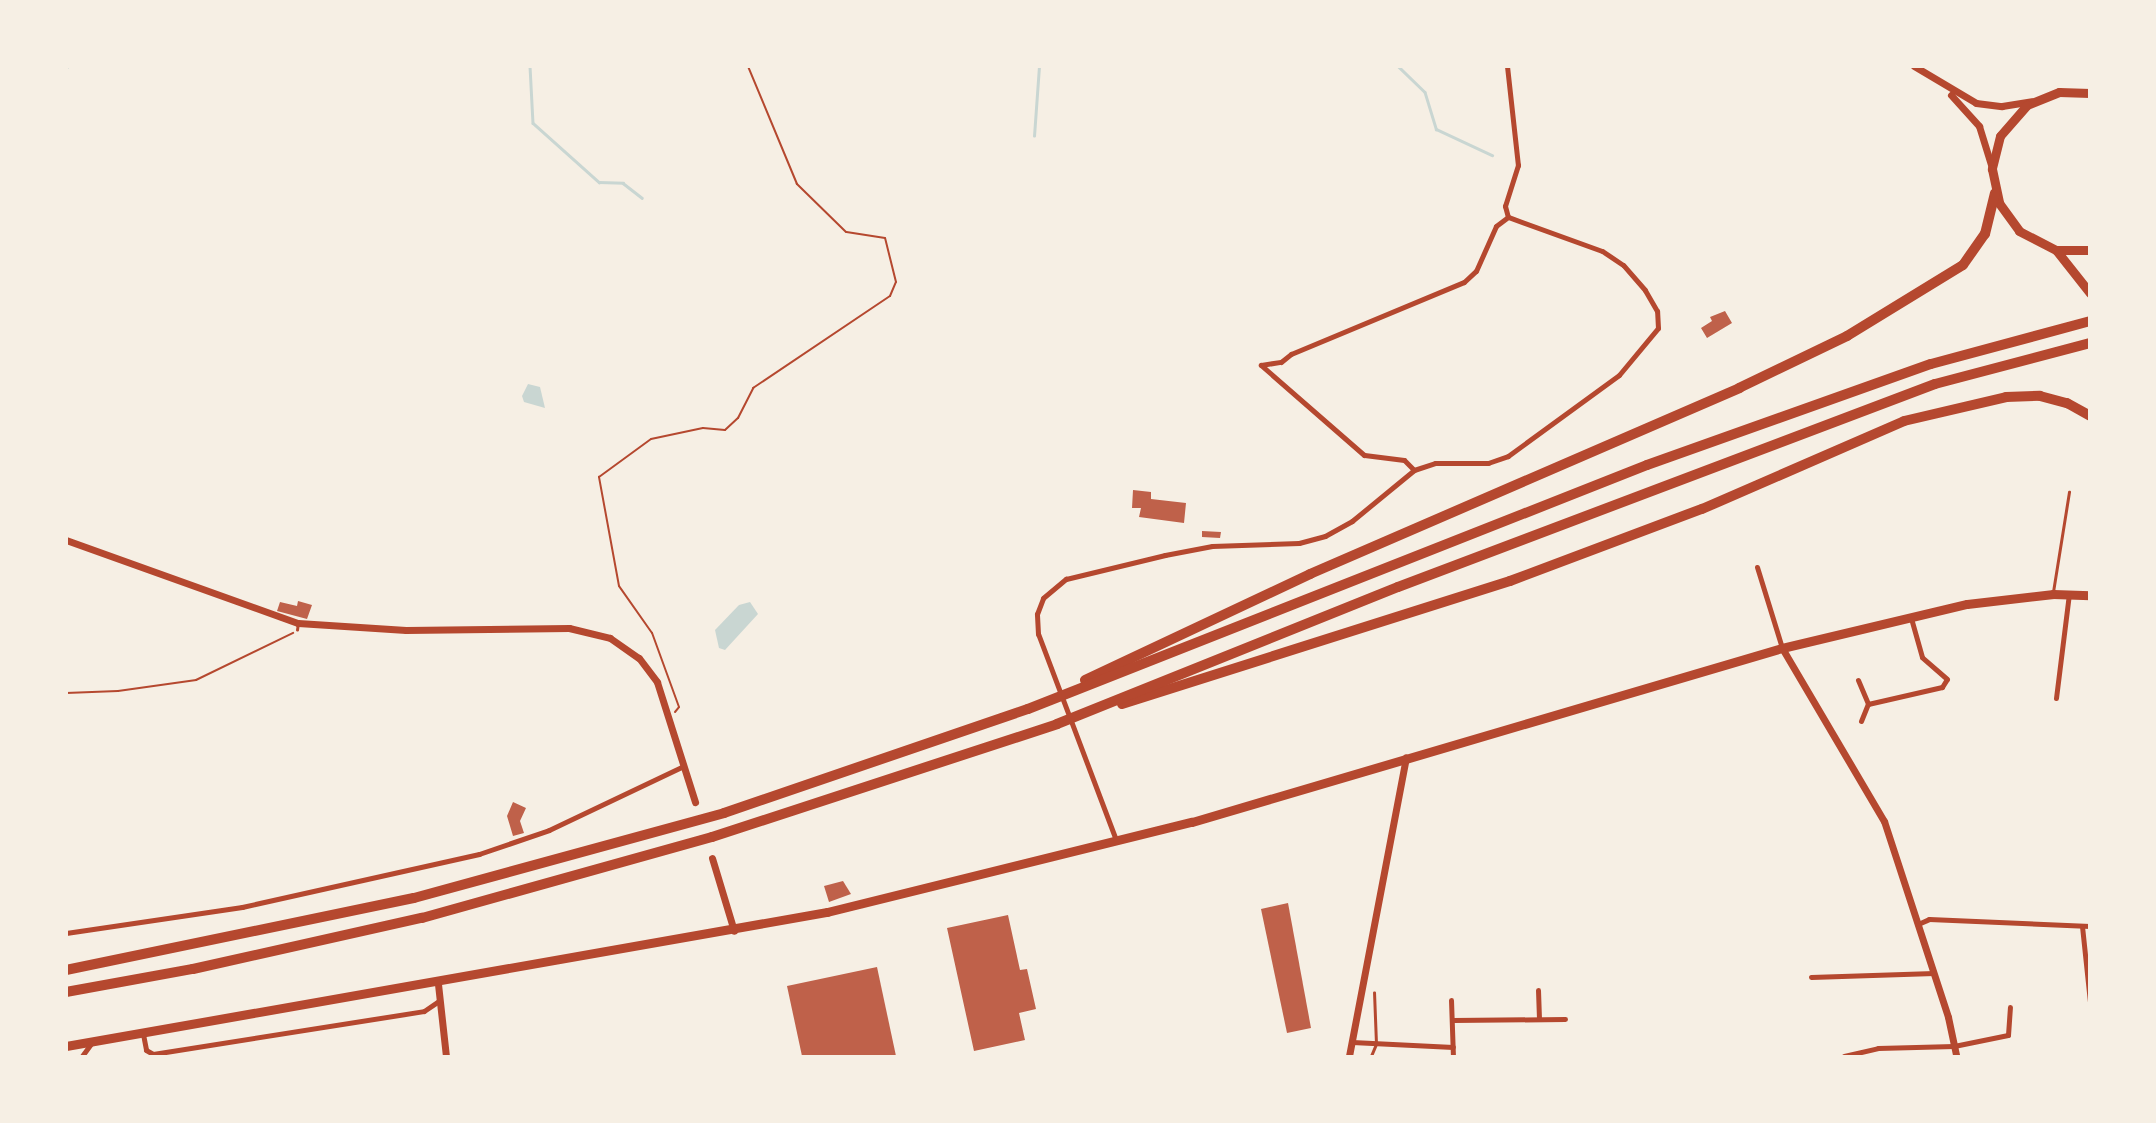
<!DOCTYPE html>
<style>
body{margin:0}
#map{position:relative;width:2156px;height:1123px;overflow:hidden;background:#f6efe4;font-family:Jost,sans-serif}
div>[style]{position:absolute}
.water>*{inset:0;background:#c9d6d2}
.stream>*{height:2.5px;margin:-1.25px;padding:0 1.25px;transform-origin:1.25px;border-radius:1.25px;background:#c9d6d2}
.building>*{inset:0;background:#bf614a}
.path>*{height:2px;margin:-1px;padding:0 1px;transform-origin:1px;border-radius:1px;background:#b5482f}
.service>*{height:2.5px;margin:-1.25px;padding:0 1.25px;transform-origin:1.25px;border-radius:1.25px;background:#b5482f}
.minor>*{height:5px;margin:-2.5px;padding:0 2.5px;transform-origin:2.5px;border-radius:2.5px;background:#b5482f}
.tertiary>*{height:7px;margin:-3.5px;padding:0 3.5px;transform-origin:3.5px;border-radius:3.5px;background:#b5482f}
.primary>*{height:9px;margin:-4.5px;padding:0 4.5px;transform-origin:4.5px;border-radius:4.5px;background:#b5482f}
.trunk>*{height:9px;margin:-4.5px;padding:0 4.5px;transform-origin:4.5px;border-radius:4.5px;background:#b5482f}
.motorway>*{height:10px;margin:-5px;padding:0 5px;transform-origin:5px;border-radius:5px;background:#b5482f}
span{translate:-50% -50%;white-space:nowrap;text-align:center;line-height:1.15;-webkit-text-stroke:5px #f6efe4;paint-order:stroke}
.frame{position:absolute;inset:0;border:68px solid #f6efe4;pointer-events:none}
</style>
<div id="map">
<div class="water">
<i style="clip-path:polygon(528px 384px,540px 387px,545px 408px,524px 402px,522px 396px)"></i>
<i style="clip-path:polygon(750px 602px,758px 614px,725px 650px,719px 648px,715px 630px,739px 605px)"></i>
</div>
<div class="stream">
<i style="left:530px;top:66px;width:57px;rotate:87deg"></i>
<i style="left:533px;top:123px;width:89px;rotate:41.8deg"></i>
<i style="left:599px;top:182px;width:24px;rotate:2deg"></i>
<i style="left:623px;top:183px;width:24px;rotate:38deg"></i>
<i style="left:1398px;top:66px;width:37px;rotate:44deg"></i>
<i style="left:1425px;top:92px;width:39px;rotate:73deg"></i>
<i style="left:1436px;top:129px;width:62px;rotate:24.9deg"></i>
<i style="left:66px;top:68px;width:3px;rotate:-45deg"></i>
<i style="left:1034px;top:136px;width:70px;rotate:-85.9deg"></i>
</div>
<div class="building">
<i style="clip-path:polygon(1725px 311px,1732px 323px,1707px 338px,1701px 328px,1712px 321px,1710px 317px)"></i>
<i style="clip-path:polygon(1133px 490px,1151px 492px,1151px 499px,1186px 503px,1184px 523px,1139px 517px,1141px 508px,1132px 508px)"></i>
<i style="clip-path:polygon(1202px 531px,1221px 532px,1220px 538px,1202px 537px)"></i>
<i style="clip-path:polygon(298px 601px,312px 605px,307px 619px,277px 611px,280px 602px,297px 606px)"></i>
<i style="clip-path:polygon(513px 802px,526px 808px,520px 821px,524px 833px,513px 836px,507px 816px)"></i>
<i style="clip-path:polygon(843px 881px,851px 894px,829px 902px,824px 886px)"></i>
<i style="clip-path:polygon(1288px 903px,1311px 1028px,1287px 1033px,1261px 909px)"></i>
<i style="clip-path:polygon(1008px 915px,1020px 970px,1027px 969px,1036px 1009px,1019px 1013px,1025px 1040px,974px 1051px,947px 928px)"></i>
<i style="clip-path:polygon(877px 967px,896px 1056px,802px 1056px,787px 986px)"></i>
</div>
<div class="path">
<i style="left:66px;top:693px;width:52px;rotate:-2.2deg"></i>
<i style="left:118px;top:691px;width:79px;rotate:-8deg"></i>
<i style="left:196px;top:680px;width:108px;rotate:-25.9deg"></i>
<i style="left:675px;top:712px;width:6px;rotate:-51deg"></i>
<i style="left:679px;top:707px;width:79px;rotate:-110deg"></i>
<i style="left:652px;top:633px;width:57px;rotate:-125.1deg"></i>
<i style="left:619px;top:586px;width:111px;rotate:-100.4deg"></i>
<i style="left:599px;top:477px;width:64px;rotate:-36.2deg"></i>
<i style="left:651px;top:439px;width:53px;rotate:-11.9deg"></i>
<i style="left:703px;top:428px;width:22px;rotate:5deg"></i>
<i style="left:725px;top:430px;width:18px;rotate:-43deg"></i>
<i style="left:738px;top:418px;width:34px;rotate:-63deg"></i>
<i style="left:753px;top:388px;width:165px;rotate:-33.9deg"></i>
<i style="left:890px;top:296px;width:15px;rotate:-67deg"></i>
<i style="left:896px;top:282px;width:45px;rotate:-104deg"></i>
<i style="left:885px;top:238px;width:39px;rotate:-171deg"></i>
<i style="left:846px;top:232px;width:69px;rotate:-135.6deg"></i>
<i style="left:797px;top:184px;width:128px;rotate:-112.6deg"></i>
</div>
<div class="service">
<i style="left:2053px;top:592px;width:101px;rotate:-80.9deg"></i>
<i style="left:297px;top:630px;width:7px;rotate:-82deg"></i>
<i style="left:1371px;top:1056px;width:13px;rotate:-67deg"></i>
<i style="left:1376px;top:1044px;width:51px;rotate:-92.2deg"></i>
</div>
<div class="minor">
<i style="left:1507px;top:66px;width:100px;rotate:83.7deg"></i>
<i style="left:1518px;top:165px;width:43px;rotate:107.6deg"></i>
<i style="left:1505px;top:206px;width:11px;rotate:75deg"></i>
<i style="left:1414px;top:470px;width:14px;rotate:-135deg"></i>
<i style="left:1404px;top:460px;width:40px;rotate:-172.9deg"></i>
<i style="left:1364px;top:455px;width:137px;rotate:-138.9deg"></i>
<i style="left:1261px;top:365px;width:20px;rotate:-9deg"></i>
<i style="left:1281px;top:362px;width:13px;rotate:-39deg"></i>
<i style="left:1291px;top:354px;width:187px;rotate:-22.6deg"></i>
<i style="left:1464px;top:282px;width:16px;rotate:-43deg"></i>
<i style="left:1476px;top:271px;width:49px;rotate:-66deg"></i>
<i style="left:1496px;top:226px;width:15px;rotate:-37deg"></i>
<i style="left:1757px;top:567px;width:85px;rotate:72.8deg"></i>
<i style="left:1858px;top:680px;width:26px;rotate:67deg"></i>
<i style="left:1868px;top:704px;width:76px;rotate:-12.9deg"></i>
<i style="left:1942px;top:687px;width:9px;rotate:-58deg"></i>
<i style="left:1947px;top:679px;width:33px;rotate:-139deg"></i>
<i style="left:1922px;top:657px;width:41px;rotate:-105.8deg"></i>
<i style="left:2056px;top:698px;width:105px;rotate:-82.9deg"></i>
<i style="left:1861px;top:721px;width:18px;rotate:-68deg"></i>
<i style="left:1116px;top:840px;width:220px;rotate:-110.7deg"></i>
<i style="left:1038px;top:634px;width:20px;rotate:-93deg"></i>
<i style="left:1037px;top:614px;width:17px;rotate:-69deg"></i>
<i style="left:1043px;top:598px;width:30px;rotate:-40deg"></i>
<i style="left:1066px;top:579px;width:102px;rotate:-13.6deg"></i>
<i style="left:1165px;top:555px;width:48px;rotate:-10.8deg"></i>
<i style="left:1212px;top:546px;width:87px;rotate:-2deg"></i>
<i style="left:1299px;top:543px;width:27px;rotate:-15deg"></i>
<i style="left:1325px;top:536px;width:31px;rotate:-29deg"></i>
<i style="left:1352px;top:521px;width:80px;rotate:-39.4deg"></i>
<i style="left:1414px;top:470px;width:22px;rotate:-18deg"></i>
<i style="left:1435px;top:463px;width:53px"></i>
<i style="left:1488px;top:463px;width:21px;rotate:-19deg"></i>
<i style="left:1508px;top:456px;width:137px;rotate:-36.1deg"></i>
<i style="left:1619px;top:375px;width:61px;rotate:-50.3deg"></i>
<i style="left:1658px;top:328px;width:17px;rotate:-93deg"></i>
<i style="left:1657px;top:311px;width:24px;rotate:-120deg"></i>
<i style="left:1645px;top:290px;width:33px;rotate:-131deg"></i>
<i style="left:1623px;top:265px;width:25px;rotate:-146deg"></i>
<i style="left:1602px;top:251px;width:100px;rotate:-160.1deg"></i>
<i style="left:1918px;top:924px;width:12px;rotate:-24deg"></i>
<i style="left:1929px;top:919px;width:161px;rotate:2.5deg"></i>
<i style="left:2082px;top:926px;width:76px;rotate:84deg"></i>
<i style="left:66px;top:933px;width:178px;rotate:-8.4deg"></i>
<i style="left:242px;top:907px;width:243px;rotate:-12.6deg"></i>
<i style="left:479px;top:854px;width:74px;rotate:-18.9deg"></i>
<i style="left:549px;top:830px;width:149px;rotate:-25.4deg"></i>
<i style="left:1811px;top:977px;width:123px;rotate:-1.9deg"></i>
<i style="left:1538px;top:990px;width:29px;rotate:88deg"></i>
<i style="left:1451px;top:1000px;width:56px;rotate:88deg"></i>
<i style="left:1453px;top:1020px;width:112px;rotate:-0.5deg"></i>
<i style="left:143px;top:1034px;width:16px;rotate:79deg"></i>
<i style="left:146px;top:1050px;width:8px;rotate:30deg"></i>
<i style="left:153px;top:1054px;width:274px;rotate:-9deg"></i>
<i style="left:424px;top:1011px;width:18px;rotate:-34deg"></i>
<i style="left:1352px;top:1042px;width:101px;rotate:2.8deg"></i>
<i style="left:82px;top:1056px;width:17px;rotate:-54deg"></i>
<i style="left:1844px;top:1056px;width:35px;rotate:-13deg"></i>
<i style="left:1878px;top:1048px;width:76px;rotate:-1.5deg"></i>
<i style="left:1954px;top:1046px;width:55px;rotate:-11.5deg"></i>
<i style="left:2008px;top:1035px;width:28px;rotate:-86deg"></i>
</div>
<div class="tertiary">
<i style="left:1914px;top:66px;width:72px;rotate:30.8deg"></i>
<i style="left:1976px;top:103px;width:26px;rotate:7deg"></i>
<i style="left:2002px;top:106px;width:30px;rotate:-9deg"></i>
<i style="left:1951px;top:95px;width:42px;rotate:47.9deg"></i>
<i style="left:1979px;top:126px;width:44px;rotate:72.8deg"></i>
<i style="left:66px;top:540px;width:246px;rotate:19.7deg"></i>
<i style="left:298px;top:623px;width:108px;rotate:3.7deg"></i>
<i style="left:406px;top:630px;width:163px;rotate:-0.7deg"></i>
<i style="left:569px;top:628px;width:42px;rotate:13.7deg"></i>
<i style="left:610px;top:638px;width:35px;rotate:35deg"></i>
<i style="left:639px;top:658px;width:30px;rotate:53deg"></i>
<i style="left:657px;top:682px;width:126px;rotate:72.4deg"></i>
<i style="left:1782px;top:648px;width:201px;rotate:59.5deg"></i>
<i style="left:1884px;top:821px;width:206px;rotate:71.9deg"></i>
<i style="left:1948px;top:1017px;width:40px;rotate:78deg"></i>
<i style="left:712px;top:858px;width:76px;rotate:73.2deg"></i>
<i style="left:438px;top:984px;width:72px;rotate:83.7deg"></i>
<i style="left:1349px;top:1056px;width:304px;rotate:-79.2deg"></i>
</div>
<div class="primary">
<i style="left:66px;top:1046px;width:773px;rotate:-9.99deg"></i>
<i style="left:827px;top:912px;width:376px;rotate:-13.9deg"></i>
<i style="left:1192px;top:822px;width:615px;rotate:-16.43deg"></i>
<i style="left:1782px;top:648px;width:190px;rotate:-13.4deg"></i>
<i style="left:1967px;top:604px;width:87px;rotate:-6.6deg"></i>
<i style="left:2053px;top:594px;width:37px;rotate:2deg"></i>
</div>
<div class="trunk">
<i style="left:2090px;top:93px;width:31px;rotate:-178deg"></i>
<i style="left:2059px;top:92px;width:35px;rotate:158deg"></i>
<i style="left:2027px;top:105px;width:41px;rotate:131.1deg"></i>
<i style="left:2000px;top:136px;width:34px;rotate:104deg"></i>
<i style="left:1992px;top:169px;width:35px;rotate:78deg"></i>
<i style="left:1999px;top:203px;width:34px;rotate:54deg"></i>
<i style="left:2019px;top:231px;width:42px;rotate:27.2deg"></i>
<i style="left:2056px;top:250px;width:34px"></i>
<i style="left:2056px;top:250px;width:55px;rotate:51.7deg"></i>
</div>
<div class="motorway">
<i style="left:1085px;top:680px;width:249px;rotate:-25.2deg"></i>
<i style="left:1310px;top:574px;width:468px;rotate:-23.4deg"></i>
<i style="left:1739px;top:388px;width:120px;rotate:-25.7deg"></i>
<i style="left:1847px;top:336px;width:136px;rotate:-31.5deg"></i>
<i style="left:1963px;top:265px;width:38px;rotate:-55deg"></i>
<i style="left:1985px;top:234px;width:42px;rotate:-76.3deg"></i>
<i style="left:1122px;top:704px;width:407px;rotate:-17.6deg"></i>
<i style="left:1510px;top:581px;width:205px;rotate:-20.6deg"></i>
<i style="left:1702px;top:509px;width:220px;rotate:-23.5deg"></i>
<i style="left:1904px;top:421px;width:105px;rotate:-13.2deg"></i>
<i style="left:2006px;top:397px;width:34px;rotate:-2deg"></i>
<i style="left:2040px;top:396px;width:28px;rotate:15deg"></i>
<i style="left:2067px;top:403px;width:26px;rotate:29deg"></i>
<i style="left:66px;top:970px;width:355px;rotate:-11.7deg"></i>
<i style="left:414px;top:898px;width:321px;rotate:-15.3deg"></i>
<i style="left:724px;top:813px;width:321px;rotate:-18.9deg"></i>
<i style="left:1028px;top:709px;width:665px;rotate:-21.51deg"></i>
<i style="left:1647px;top:465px;width:301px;rotate:-19.6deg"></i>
<i style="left:1931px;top:364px;width:165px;rotate:-15.1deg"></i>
<i style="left:66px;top:992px;width:129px;rotate:-10.3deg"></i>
<i style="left:193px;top:969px;width:235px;rotate:-12.6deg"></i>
<i style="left:422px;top:918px;width:301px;rotate:-15.6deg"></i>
<i style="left:712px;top:837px;width:363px;rotate:-18.1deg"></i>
<i style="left:1057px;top:724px;width:367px;rotate:-21.9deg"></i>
<i style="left:1398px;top:587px;width:574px;rotate:-20.71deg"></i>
<i style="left:1935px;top:384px;width:160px;rotate:-14.8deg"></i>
</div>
<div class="frame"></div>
</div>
